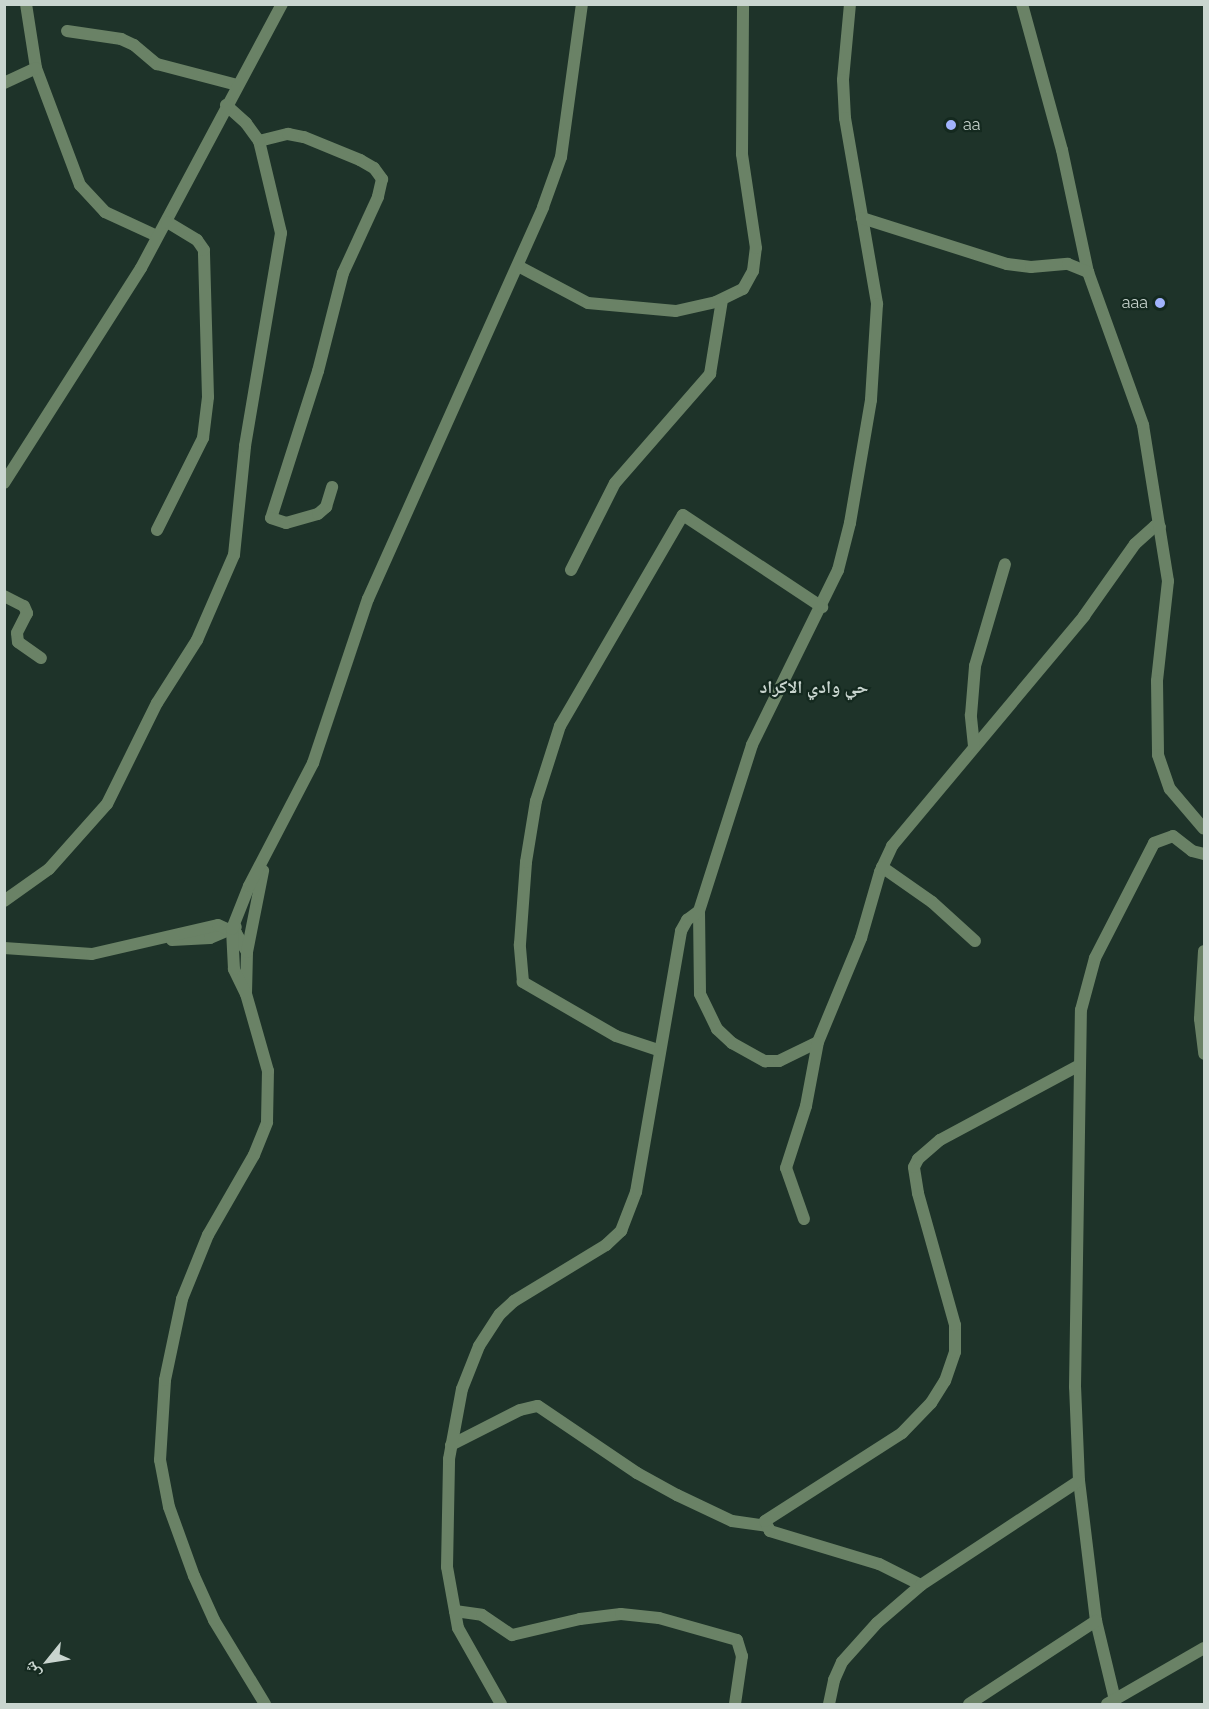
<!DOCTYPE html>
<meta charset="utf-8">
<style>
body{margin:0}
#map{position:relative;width:1209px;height:1709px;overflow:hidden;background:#1e3329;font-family:Raleway,"Noto Naskh Arabic",sans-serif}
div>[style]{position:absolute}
.street>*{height:12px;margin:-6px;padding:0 6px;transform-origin:6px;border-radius:6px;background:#6a8266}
.dots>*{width:16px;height:16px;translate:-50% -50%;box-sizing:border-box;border:3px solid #14291f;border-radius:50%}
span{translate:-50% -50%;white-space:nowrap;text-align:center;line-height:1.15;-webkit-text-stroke:4.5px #14291f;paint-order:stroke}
.poi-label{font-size:16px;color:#c9d5cf}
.left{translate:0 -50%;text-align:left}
.right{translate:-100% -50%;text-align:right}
.neighbourhood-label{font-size:18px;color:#c9d5cf;font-weight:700}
.frame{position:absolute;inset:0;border:6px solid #c9d5cf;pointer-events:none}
.north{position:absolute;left:18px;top:1631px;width:60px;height:60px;-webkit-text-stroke:4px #14291f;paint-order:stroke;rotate:240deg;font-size:16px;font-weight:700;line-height:24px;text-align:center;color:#c9d5cf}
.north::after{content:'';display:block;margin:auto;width:21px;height:27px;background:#c9d5cf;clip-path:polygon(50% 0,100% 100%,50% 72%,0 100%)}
</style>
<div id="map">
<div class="street">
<i style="left:26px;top:4px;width:65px;rotate:81.1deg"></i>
<i style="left:36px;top:68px;width:125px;rotate:69.4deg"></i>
<i style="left:80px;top:185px;width:37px;rotate:47deg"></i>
<i style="left:105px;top:212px;width:57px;rotate:24.8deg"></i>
<i style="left:850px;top:4px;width:76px;rotate:95.3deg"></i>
<i style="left:843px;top:80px;width:38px;rotate:87deg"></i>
<i style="left:845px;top:118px;width:189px;rotate:80.2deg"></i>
<i style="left:877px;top:304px;width:96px;rotate:93.6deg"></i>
<i style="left:871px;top:400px;width:125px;rotate:99.7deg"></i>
<i style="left:850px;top:523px;width:49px;rotate:104.3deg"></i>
<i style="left:838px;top:570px;width:195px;rotate:116.2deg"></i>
<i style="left:752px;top:745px;width:174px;rotate:107.7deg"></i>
<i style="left:699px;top:911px;width:83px;rotate:89.3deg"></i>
<i style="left:700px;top:994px;width:39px;rotate:64deg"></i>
<i style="left:717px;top:1029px;width:21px;rotate:43deg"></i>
<i style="left:732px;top:1043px;width:38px;rotate:29deg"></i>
<i style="left:765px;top:1061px;width:14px"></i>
<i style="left:779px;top:1061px;width:43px;rotate:-26deg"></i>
<i style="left:818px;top:1042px;width:113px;rotate:-67.5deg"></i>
<i style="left:861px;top:938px;width:69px;rotate:-73.9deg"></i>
<i style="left:880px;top:872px;width:29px;rotate:-65deg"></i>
<i style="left:892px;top:846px;width:300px;rotate:-50.1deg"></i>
<i style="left:1084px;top:616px;width:88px;rotate:-54.7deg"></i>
<i style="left:1135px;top:544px;width:27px;rotate:-42deg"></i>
<i style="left:1155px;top:526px;width:5px;rotate:11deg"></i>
<i style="left:1022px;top:4px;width:151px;rotate:74.7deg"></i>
<i style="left:1062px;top:150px;width:125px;rotate:78deg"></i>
<i style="left:1088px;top:272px;width:163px;rotate:70.2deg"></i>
<i style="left:1143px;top:425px;width:158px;rotate:80.9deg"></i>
<i style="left:1168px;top:581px;width:101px;rotate:96.3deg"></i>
<i style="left:1157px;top:681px;width:74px;rotate:89.2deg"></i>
<i style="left:1158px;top:755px;width:36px;rotate:71deg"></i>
<i style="left:1170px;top:789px;width:52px;rotate:49.6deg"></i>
<i style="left:67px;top:31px;width:55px;rotate:8.4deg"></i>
<i style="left:121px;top:39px;width:14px;rotate:25deg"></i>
<i style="left:134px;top:45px;width:30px;rotate:40deg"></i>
<i style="left:157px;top:64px;width:83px;rotate:14.7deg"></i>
<i style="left:4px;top:83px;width:35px;rotate:-25deg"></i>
<i style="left:259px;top:141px;width:30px;rotate:-14deg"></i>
<i style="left:288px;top:134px;width:16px;rotate:11deg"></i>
<i style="left:304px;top:137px;width:61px;rotate:22.3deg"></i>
<i style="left:360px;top:160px;width:16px;rotate:30deg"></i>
<i style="left:374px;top:168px;width:14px;rotate:54deg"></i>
<i style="left:382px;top:179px;width:18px;rotate:103deg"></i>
<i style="left:378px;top:197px;width:84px;rotate:114.7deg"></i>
<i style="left:343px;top:273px;width:101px;rotate:104.3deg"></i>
<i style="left:318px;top:371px;width:154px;rotate:107.7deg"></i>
<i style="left:271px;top:518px;width:16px;rotate:18deg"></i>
<i style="left:286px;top:523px;width:33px;rotate:-16deg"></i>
<i style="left:318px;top:514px;width:11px;rotate:-41deg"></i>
<i style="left:326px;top:507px;width:21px;rotate:-73deg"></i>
<i style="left:862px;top:218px;width:152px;rotate:17.6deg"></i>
<i style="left:1007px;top:264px;width:24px;rotate:7deg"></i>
<i style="left:1031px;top:267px;width:37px;rotate:-5deg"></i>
<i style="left:1068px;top:264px;width:22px;rotate:22deg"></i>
<i style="left:518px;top:266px;width:79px;rotate:27.9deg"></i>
<i style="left:588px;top:303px;width:88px;rotate:5.2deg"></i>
<i style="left:676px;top:311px;width:41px;rotate:-12.7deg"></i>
<i style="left:716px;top:302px;width:30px;rotate:-26deg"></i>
<i style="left:743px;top:289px;width:21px;rotate:-61deg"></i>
<i style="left:753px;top:271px;width:23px;rotate:-83deg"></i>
<i style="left:756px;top:248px;width:95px;rotate:-98.5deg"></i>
<i style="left:742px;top:154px;width:150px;rotate:-89.6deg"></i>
<i style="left:4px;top:483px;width:255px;rotate:-57.5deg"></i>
<i style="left:141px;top:268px;width:299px;rotate:-61.9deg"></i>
<i style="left:157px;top:530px;width:103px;rotate:-63.4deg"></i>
<i style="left:203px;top:438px;width:41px;rotate:-83deg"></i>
<i style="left:208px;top:397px;width:147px;rotate:-91.6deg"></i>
<i style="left:204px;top:250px;width:12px;rotate:-125deg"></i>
<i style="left:197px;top:240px;width:35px;rotate:-149deg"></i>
<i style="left:571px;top:570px;width:97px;rotate:-63.2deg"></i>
<i style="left:615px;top:483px;width:145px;rotate:-48.9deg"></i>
<i style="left:710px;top:374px;width:75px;rotate:-80.8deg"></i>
<i style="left:4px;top:596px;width:22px;rotate:27deg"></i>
<i style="left:24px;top:606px;width:8px;rotate:67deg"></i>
<i style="left:27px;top:613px;width:22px;rotate:117deg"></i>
<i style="left:17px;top:633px;width:9px;rotate:84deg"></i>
<i style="left:18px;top:642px;width:28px;rotate:35deg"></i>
<i style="left:974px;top:746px;width:31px;rotate:-96deg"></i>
<i style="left:971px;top:715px;width:49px;rotate:-85.3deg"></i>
<i style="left:975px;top:666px;width:106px;rotate:-73.6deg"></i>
<i style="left:882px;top:867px;width:61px;rotate:35deg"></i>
<i style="left:932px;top:902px;width:58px;rotate:42.2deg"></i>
<i style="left:4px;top:901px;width:55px;rotate:-35.4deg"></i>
<i style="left:49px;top:869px;width:87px;rotate:-48.3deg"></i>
<i style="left:107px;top:804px;width:113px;rotate:-63.7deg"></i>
<i style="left:157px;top:703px;width:75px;rotate:-57.6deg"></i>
<i style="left:197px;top:640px;width:93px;rotate:-66.5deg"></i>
<i style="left:234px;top:555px;width:110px;rotate:-84.2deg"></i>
<i style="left:245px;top:446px;width:216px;rotate:-80.4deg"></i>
<i style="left:281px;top:233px;width:95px;rotate:-103.4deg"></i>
<i style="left:259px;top:141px;width:22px;rotate:-126deg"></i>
<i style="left:246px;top:123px;width:27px;rotate:-138deg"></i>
<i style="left:172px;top:940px;width:38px;rotate:-3deg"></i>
<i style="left:210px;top:938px;width:28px;rotate:-23deg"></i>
<i style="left:4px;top:948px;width:88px;rotate:3.9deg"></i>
<i style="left:92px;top:954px;width:129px;rotate:-13deg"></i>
<i style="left:218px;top:925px;width:20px;rotate:24deg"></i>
<i style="left:236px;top:933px;width:22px;rotate:60deg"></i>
<i style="left:1204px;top:951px;width:68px;rotate:93.4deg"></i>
<i style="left:1200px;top:1019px;width:35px;rotate:83deg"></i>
<i style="left:246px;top:993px;width:41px;rotate:-88.6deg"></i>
<i style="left:247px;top:952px;width:83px;rotate:-78.8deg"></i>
<i style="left:658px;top:1050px;width:44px;rotate:-161.6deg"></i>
<i style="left:616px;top:1036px;width:108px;rotate:-149.9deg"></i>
<i style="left:523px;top:982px;width:38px;rotate:-95deg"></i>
<i style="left:520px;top:944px;width:82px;rotate:-85.8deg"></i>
<i style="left:526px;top:862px;width:62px;rotate:-80.7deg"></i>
<i style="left:536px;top:801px;width:79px;rotate:-72.3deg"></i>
<i style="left:560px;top:726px;width:244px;rotate:-59.8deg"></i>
<i style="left:683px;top:515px;width:167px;rotate:33.5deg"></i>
<i style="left:804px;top:1219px;width:54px;rotate:-109.4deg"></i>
<i style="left:786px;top:1168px;width:65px;rotate:-72.1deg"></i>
<i style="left:806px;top:1106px;width:65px;rotate:-79.4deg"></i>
<i style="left:451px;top:1445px;width:77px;rotate:-26.9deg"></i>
<i style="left:520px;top:1410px;width:18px;rotate:-13deg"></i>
<i style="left:538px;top:1406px;width:120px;rotate:34.1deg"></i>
<i style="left:637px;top:1473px;width:46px;rotate:28.8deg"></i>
<i style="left:677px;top:1495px;width:61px;rotate:25.3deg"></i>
<i style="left:732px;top:1521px;width:34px;rotate:8deg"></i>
<i style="left:921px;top:1585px;width:47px;rotate:-153.4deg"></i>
<i style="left:879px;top:1564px;width:114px;rotate:-163.2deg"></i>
<i style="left:770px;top:1531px;width:11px;rotate:-117deg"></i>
<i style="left:765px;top:1521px;width:163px;rotate:-32.7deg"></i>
<i style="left:902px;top:1433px;width:42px;rotate:-46deg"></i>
<i style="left:931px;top:1403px;width:26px;rotate:-58deg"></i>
<i style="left:945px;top:1381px;width:31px;rotate:-71deg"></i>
<i style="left:955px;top:1352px;width:27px;rotate:-90deg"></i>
<i style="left:955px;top:1325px;width:137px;rotate:-105.7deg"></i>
<i style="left:918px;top:1193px;width:26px;rotate:-99deg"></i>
<i style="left:914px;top:1167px;width:9px;rotate:-63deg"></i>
<i style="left:918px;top:1159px;width:29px;rotate:-41deg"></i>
<i style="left:940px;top:1140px;width:157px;rotate:-28.2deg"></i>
<i style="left:455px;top:1611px;width:27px;rotate:8deg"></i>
<i style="left:482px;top:1615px;width:36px;rotate:34deg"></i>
<i style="left:512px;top:1635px;width:70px;rotate:-13.2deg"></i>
<i style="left:580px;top:1619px;width:41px;rotate:-7deg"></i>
<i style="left:621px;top:1614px;width:38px;rotate:6deg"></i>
<i style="left:659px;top:1618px;width:81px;rotate:15.8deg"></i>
<i style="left:737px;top:1640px;width:17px;rotate:73deg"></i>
<i style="left:742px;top:1656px;width:49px;rotate:98.3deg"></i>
<i style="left:1115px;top:1700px;width:81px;rotate:-103.5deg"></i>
<i style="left:1096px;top:1621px;width:141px;rotate:-96.9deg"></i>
<i style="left:1079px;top:1481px;width:94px;rotate:-92.4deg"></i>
<i style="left:1075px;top:1387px;width:377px;rotate:-89.1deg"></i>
<i style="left:1081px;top:1010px;width:54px;rotate:-74.9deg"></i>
<i style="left:1095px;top:958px;width:129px;rotate:-62.8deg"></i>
<i style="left:1154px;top:843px;width:20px;rotate:-20deg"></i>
<i style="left:1173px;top:836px;width:24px;rotate:38deg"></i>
<i style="left:1192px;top:851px;width:12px;rotate:14deg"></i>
<i style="left:265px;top:1704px;width:98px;rotate:-121.3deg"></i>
<i style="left:214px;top:1620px;width:48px;rotate:-114.4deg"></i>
<i style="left:194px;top:1576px;width:73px;rotate:-109.9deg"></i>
<i style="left:169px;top:1507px;width:48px;rotate:-100.8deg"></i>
<i style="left:160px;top:1460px;width:80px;rotate:-86.4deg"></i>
<i style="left:165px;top:1380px;width:83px;rotate:-78.1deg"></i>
<i style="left:182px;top:1299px;width:69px;rotate:-67.9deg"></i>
<i style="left:208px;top:1235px;width:92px;rotate:-60.1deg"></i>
<i style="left:254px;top:1155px;width:35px;rotate:-68deg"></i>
<i style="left:267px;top:1122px;width:51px;rotate:-88.9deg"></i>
<i style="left:268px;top:1071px;width:80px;rotate:-105.9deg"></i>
<i style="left:246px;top:994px;width:28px;rotate:-116deg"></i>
<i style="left:234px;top:969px;width:40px;rotate:-92.9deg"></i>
<i style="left:232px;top:929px;width:46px;rotate:-68.4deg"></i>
<i style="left:249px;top:886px;width:139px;rotate:-62.5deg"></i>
<i style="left:313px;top:763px;width:173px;rotate:-71.5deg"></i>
<i style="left:368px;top:599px;width:429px;rotate:-65.9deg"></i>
<i style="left:543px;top:207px;width:53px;rotate:-70.2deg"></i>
<i style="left:561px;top:157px;width:154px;rotate:-82.2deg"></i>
<i style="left:501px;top:1704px;width:87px;rotate:-119.5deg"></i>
<i style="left:458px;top:1628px;width:62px;rotate:-100.2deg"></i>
<i style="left:447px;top:1567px;width:108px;rotate:-88.9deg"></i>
<i style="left:449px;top:1459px;width:71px;rotate:-79.5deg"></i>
<i style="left:462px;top:1389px;width:46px;rotate:-68.4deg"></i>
<i style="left:479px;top:1346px;width:38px;rotate:-57deg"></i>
<i style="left:500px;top:1314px;width:19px;rotate:-43deg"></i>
<i style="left:514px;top:1301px;width:108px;rotate:-31.3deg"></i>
<i style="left:606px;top:1245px;width:21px;rotate:-43deg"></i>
<i style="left:621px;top:1231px;width:42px;rotate:-69deg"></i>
<i style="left:636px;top:1192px;width:265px;rotate:-80.2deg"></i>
<i style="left:681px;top:931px;width:13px;rotate:-61deg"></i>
<i style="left:687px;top:920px;width:15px;rotate:-37deg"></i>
<i style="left:829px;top:1704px;width:25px;rotate:-78deg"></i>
<i style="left:834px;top:1680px;width:20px;rotate:-66deg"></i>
<i style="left:842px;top:1662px;width:52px;rotate:-48.1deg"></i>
<i style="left:877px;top:1623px;width:58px;rotate:-40.8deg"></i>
<i style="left:921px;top:1585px;width:189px;rotate:-33.4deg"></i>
<i style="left:969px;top:1704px;width:152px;rotate:-33.2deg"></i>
<i style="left:1107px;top:1704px;width:112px;rotate:-30deg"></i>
</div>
<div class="dots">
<i style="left:951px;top:125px;background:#a1b3fd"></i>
<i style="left:1160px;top:303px;background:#a1b3fd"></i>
</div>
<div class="poi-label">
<span class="left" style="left:963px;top:125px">aa</span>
<span class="right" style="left:1148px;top:303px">aaa</span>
</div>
<div class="neighbourhood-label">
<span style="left:814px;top:687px">حي وادي الاكراد</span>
</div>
<div class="frame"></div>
<div class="north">ش</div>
</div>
